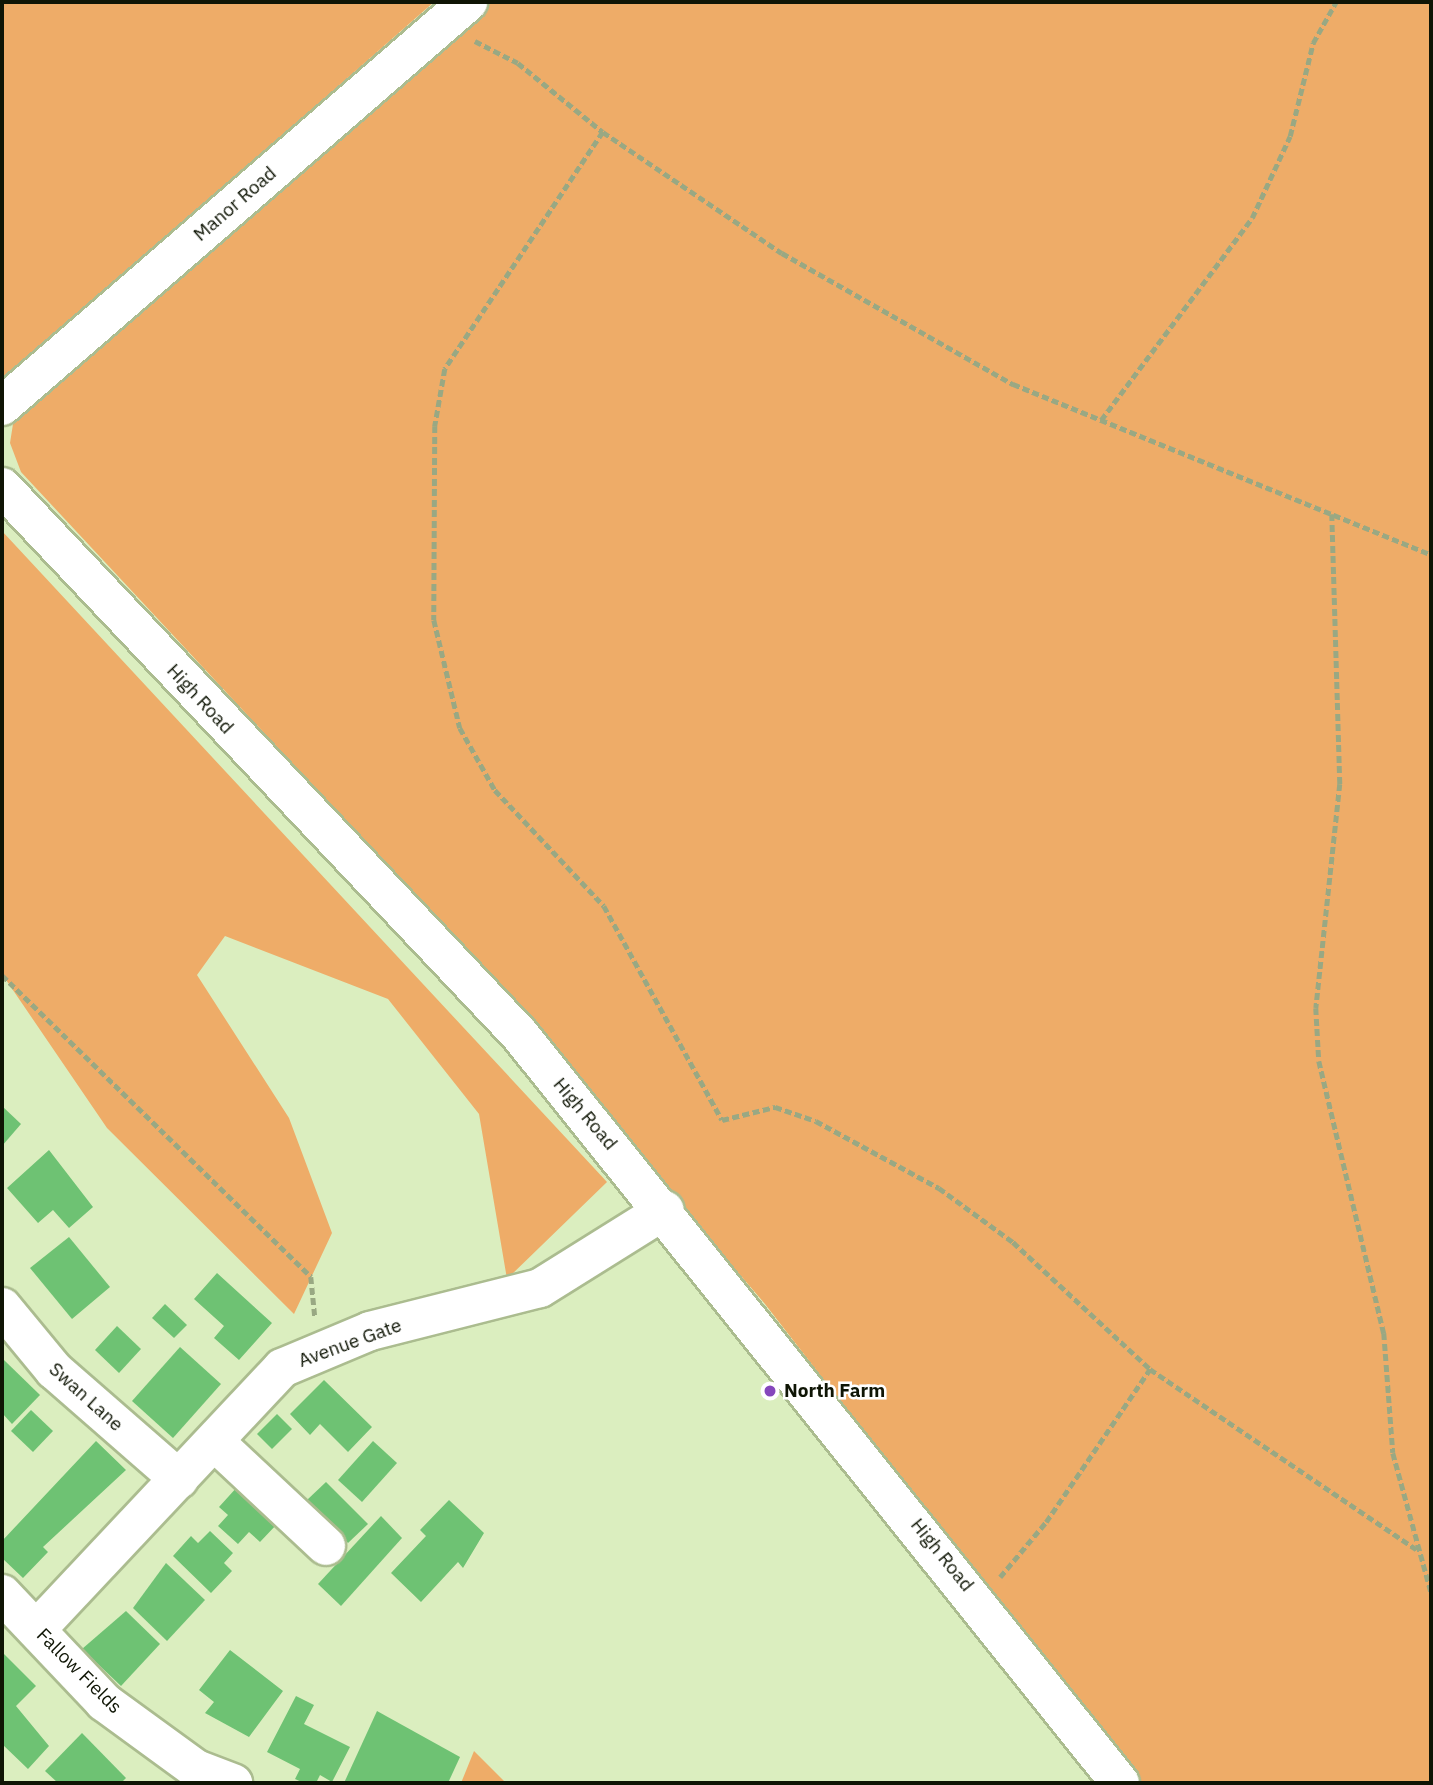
<!DOCTYPE html>
<style>
body{margin:0}
#map{position:relative;width:1433px;height:1785px;overflow:hidden;background:#dbeebf;font-family:"IBM Plex Sans",sans-serif}
div>[style]{position:absolute}
.green>*{inset:0;background:#eeac68}
.building>*{inset:0;background:#6ec273}
.path>*{height:4.5px;margin-top:-2.25px;transform-origin:0;background:repeating-linear-gradient(90deg,#99a883 0 7px,transparent 0 10.5px)}
.roads{filter:drop-shadow(2px 0 #abbc8f) drop-shadow(-2px 0 #abbc8f) drop-shadow(0 2px #abbc8f) drop-shadow(0 -2px #abbc8f)}
.minor>*{height:38px;margin:-19px;padding:0 19px;transform-origin:19px;border-radius:19px;background:#fff}
.major>*{height:38px;margin:-19px;padding:0 19px;transform-origin:19px;border-radius:19px;background:#fff}
.dots>*{width:19px;height:19px;translate:-50% -50%;box-sizing:border-box;border:4px solid #fff;border-radius:50%}
span{translate:-50% -50%;white-space:nowrap;text-align:center;line-height:1.15;-webkit-text-stroke:5px #fff;paint-order:stroke}
.street-label{font-size:19px;color:#0f1505}
.poi-label{font-size:19px;color:#0f1505;font-weight:700}
.left{translate:0 -50%;text-align:left}
.frame{position:absolute;inset:0;border:4px solid #0f1505;pointer-events:none}
</style>
<div id="map">
<div class="green">
<i style="clip-path:polygon(2px 2px,434px 2px,2px 381px)"></i>
<i style="clip-path:polygon(492px 2px,1431px 2px,1431px 1783px,1137px 1783px,765px 1304px,404px 883px,21px 472px,10px 443px,13px 424px,30px 398px)"></i>
<i style="clip-path:polygon(2px 531px,607px 1182px,507px 1279px,479px 1114px,388px 999px,225px 936px,197px 975px,289px 1118px,332px 1233px,294px 1314px,107px 1128px,2px 974px)"></i>
<i style="clip-path:polygon(474px 1751px,506px 1783px,461px 1783px)"></i>
</div>
<div class="building">
<i style="clip-path:polygon(2px 1106px,21px 1124px,2px 1146px)"></i>
<i style="clip-path:polygon(49px 1150px,93px 1207px,69px 1228px,53px 1210px,38px 1223px,7px 1188px)"></i>
<i style="clip-path:polygon(69px 1237px,110px 1287px,72px 1319px,30px 1268px)"></i>
<i style="clip-path:polygon(217px 1273px,272px 1323px,239px 1360px,214px 1338px,224px 1326px,194px 1299px)"></i>
<i style="clip-path:polygon(165px 1304px,187px 1325px,174px 1338px,152px 1318px)"></i>
<i style="clip-path:polygon(117px 1326px,141px 1349px,119px 1373px,95px 1350px)"></i>
<i style="clip-path:polygon(180px 1347px,221px 1384px,173px 1438px,132px 1401px)"></i>
<i style="clip-path:polygon(4px 1360px,40px 1395px,12px 1424px,2px 1413px)"></i>
<i style="clip-path:polygon(324px 1380px,372px 1427px,348px 1452px,320px 1424px,310px 1435px,290px 1414px)"></i>
<i style="clip-path:polygon(31px 1410px,53px 1431px,33px 1452px,11px 1431px)"></i>
<i style="clip-path:polygon(277px 1414px,292px 1429px,272px 1449px,257px 1434px)"></i>
<i style="clip-path:polygon(96px 1441px,126px 1470px,43px 1547px,48px 1552px,23px 1578px,2px 1558px,2px 1541px)"></i>
<i style="clip-path:polygon(373px 1441px,397px 1463px,362px 1502px,338px 1480px)"></i>
<i style="clip-path:polygon(326px 1482px,368px 1524px,348px 1543px,307px 1500px)"></i>
<i style="clip-path:polygon(238px 1486px,278px 1523px,260px 1542px,249px 1532px,238px 1544px,218px 1526px,228px 1515px,219px 1507px)"></i>
<i style="clip-path:polygon(449px 1500px,484px 1533px,463px 1568px,458px 1562px,421px 1602px,391px 1573px,426px 1536px,420px 1530px)"></i>
<i style="clip-path:polygon(381px 1516px,402px 1538px,341px 1606px,318px 1584px)"></i>
<i style="clip-path:polygon(210px 1531px,233px 1553px,224px 1563px,232px 1571px,211px 1593px,173px 1556px,191px 1536px,198px 1543px)"></i>
<i style="clip-path:polygon(166px 1563px,205px 1600px,167px 1641px,133px 1608px)"></i>
<i style="clip-path:polygon(126px 1611px,160px 1644px,121px 1686px,82px 1649px)"></i>
<i style="clip-path:polygon(230px 1650px,283px 1691px,249px 1737px,205px 1713px,214px 1702px,199px 1690px)"></i>
<i style="clip-path:polygon(2px 1652px,36px 1686px,16px 1706px,49px 1746px,28px 1769px,2px 1744px)"></i>
<i style="clip-path:polygon(296px 1696px,314px 1705px,304px 1724px,350px 1747px,332px 1782px,320px 1775px,316px 1783px,304px 1783px,295px 1779px,300px 1769px,267px 1752px)"></i>
<i style="clip-path:polygon(377px 1711px,460px 1757px,448px 1783px,344px 1783px)"></i>
<i style="clip-path:polygon(82px 1733px,126px 1778px,121px 1783px,58px 1783px,45px 1771px)"></i>
</div>
<div class="path">
<i style="left:475px;top:41px;width:48px;rotate:27.1deg"></i>
<i style="left:518px;top:63px;width:109px;rotate:39.1deg"></i>
<i style="left:603px;top:132px;width:216px;rotate:34.1deg"></i>
<i style="left:782px;top:253px;width:266px;rotate:29.6deg"></i>
<i style="left:1013px;top:384px;width:452px;rotate:22.2deg"></i>
<i style="left:603px;top:132px;width:285px;rotate:123.7deg"></i>
<i style="left:445px;top:369px;width:58px;rotate:100deg"></i>
<i style="left:435px;top:426px;width:194px;rotate:90.3deg"></i>
<i style="left:434px;top:620px;width:111px;rotate:76.5deg"></i>
<i style="left:460px;top:728px;width:71px;rotate:60.6deg"></i>
<i style="left:495px;top:790px;width:159px;rotate:46.8deg"></i>
<i style="left:604px;top:906px;width:244px;rotate:61.1deg"></i>
<i style="left:722px;top:1120px;width:55px;rotate:-13.8deg"></i>
<i style="left:775px;top:1107px;width:43px;rotate:18.9deg"></i>
<i style="left:816px;top:1121px;width:140px;rotate:28.6deg"></i>
<i style="left:939px;top:1188px;width:92px;rotate:36.1deg"></i>
<i style="left:1013px;top:1242px;width:187px;rotate:42.8deg"></i>
<i style="left:1150px;top:1369px;width:323px;rotate:34.1deg"></i>
<i style="left:1101px;top:420px;width:252px;rotate:-53.2deg"></i>
<i style="left:1252px;top:218px;width:90px;rotate:-65.1deg"></i>
<i style="left:1290px;top:136px;width:96px;rotate:-76.1deg"></i>
<i style="left:1313px;top:43px;width:47px;rotate:-60.7deg"></i>
<i style="left:1332px;top:514px;width:270px;rotate:88.3deg"></i>
<i style="left:1340px;top:784px;width:225px;rotate:96.1deg"></i>
<i style="left:1316px;top:1008px;width:53px;rotate:86.8deg"></i>
<i style="left:1319px;top:1061px;width:280px;rotate:76.6deg"></i>
<i style="left:1384px;top:1333px;width:120px;rotate:85.7deg"></i>
<i style="left:1393px;top:1453px;width:144px;rotate:74.7deg"></i>
<i style="left:2px;top:975px;width:432px;rotate:44.3deg"></i>
<i style="left:311px;top:1277px;width:40px;rotate:84.3deg"></i>
<i style="left:1000px;top:1577px;width:72px;rotate:-50.1deg"></i>
<i style="left:1046px;top:1522px;width:185px;rotate:-55.8deg"></i>
</div>
<div class="roads">
<div class="minor">
<i style="left:2px;top:406px;width:617px;rotate:-40.92deg"></i>
<i style="left:2px;top:1307px;width:82px;rotate:50.5deg"></i>
<i style="left:54px;top:1370px;width:166px;rotate:41.1deg"></i>
<i style="left:215px;top:1442px;width:152px;rotate:43.1deg"></i>
<i style="left:2px;top:1594px;width:149px;rotate:46.6deg"></i>
<i style="left:104px;top:1702px;width:114px;rotate:36.1deg"></i>
<i style="left:196px;top:1769px;width:40px;rotate:21deg"></i>
<i style="left:37px;top:1629px;width:358px;rotate:-46.8deg"></i>
<i style="left:282px;top:1368px;width:95px;rotate:-22.8deg"></i>
<i style="left:370px;top:1331px;width:175px;rotate:-14.2deg"></i>
<i style="left:540px;top:1288px;width:147px;rotate:-32deg"></i>
</div>
<div class="major">
<i style="left:2px;top:487px;width:754px;rotate:46.61deg"></i>
<i style="left:520px;top:1035px;width:959px;rotate:51.27deg"></i>
</div>
</div>
<div class="dots">
<i style="left:770px;top:1391px;background:#8547bc"></i>
</div>
<div class="street-label">
<span style="left:235px;top:204px;rotate:-41deg">Manor Road</span>
<span style="left:200px;top:699px;rotate:47deg">High Road</span>
<span style="left:585px;top:1114px;rotate:50deg">High Road</span>
<span style="left:350px;top:1343px;rotate:-20deg">Avenue Gate</span>
<span style="left:86px;top:1397px;rotate:42deg">Swan Lane</span>
<span style="left:942px;top:1555px;rotate:51deg">High Road</span>
<span style="left:79px;top:1671px;rotate:45deg">Fallow Fields</span>
</div>
<div class="poi-label">
<span class="left" style="left:784px;top:1391px">North Farm</span>
</div>
<div class="frame"></div>
</div>
